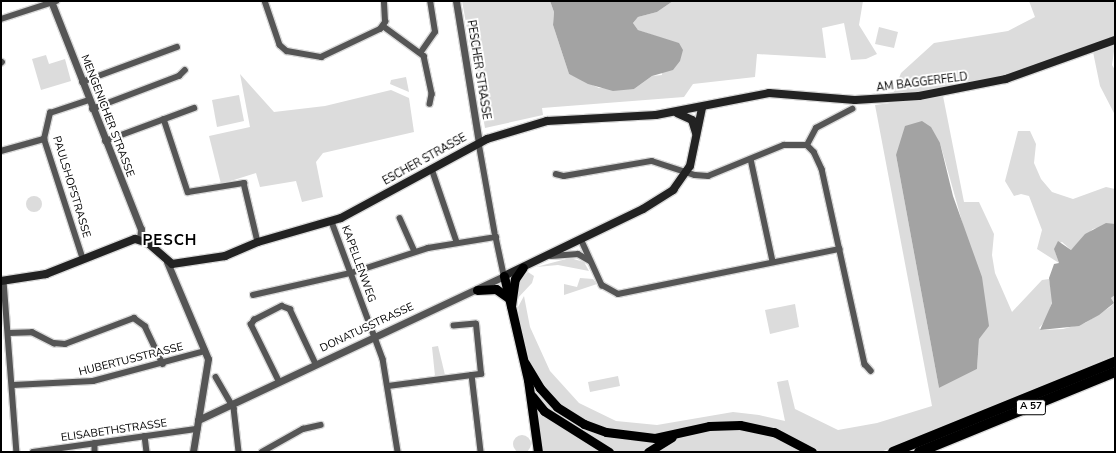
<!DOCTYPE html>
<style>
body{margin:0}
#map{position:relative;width:1116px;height:453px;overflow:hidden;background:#fff;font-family:"Nunito Sans",sans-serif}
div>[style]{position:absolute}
.green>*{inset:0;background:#dcdcdc}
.round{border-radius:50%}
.water>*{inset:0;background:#a3a3a3}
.roads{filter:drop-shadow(1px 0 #dbdbdb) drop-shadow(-1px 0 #dbdbdb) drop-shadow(0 1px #dbdbdb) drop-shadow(0 -1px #dbdbdb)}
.minor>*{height:5.5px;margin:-2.75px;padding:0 2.75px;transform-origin:2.75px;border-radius:2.75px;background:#555}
.tertiary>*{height:7px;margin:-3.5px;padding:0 3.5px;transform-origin:3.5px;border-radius:3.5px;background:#555}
.secondary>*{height:8px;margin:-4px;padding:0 4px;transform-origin:4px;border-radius:4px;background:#222}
.trunk>*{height:9px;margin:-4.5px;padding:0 4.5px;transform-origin:4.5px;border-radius:4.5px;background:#000}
.motorway>*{height:10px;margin:-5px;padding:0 5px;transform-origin:5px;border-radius:5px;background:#000}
span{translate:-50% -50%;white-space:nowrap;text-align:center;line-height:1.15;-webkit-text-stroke:4px #fff;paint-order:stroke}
.shield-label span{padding:1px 3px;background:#fff;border:1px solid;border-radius:3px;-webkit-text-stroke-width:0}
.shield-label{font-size:10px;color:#000;font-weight:700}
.street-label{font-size:11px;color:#000}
.district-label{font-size:15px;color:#000;font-weight:700;letter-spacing:1px}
.frame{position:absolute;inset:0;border:2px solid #000;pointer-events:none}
</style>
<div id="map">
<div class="green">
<i style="clip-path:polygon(462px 1px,550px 1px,554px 12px,553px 25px,569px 74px,599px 88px,634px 89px,652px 76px,662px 75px,658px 37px,638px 30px,633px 23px,638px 17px,657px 12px,673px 1px,863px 1px,859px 25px,877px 54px,866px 59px,851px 60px,844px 23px,822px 28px,826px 58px,757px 54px,755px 77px,693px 84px,684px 97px,542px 108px,543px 115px,485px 128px)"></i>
<i style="clip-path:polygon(1029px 1px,1115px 1px,1115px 37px,1006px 76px,892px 96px,901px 73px,934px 43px,1008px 31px,1035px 17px)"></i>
<i style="clip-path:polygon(879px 27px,898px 32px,894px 48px,875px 44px)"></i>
<i style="clip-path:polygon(1115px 44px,1112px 65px,1115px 70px,1115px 115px,1100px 86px,1093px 52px)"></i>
<i style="clip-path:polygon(46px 55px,49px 64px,65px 59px,71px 81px,41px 90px,32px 59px)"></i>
<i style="clip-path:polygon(240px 74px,274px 112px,325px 106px,391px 90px,409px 98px,414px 132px,323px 153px,316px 162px,323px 197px,302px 202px,296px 181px,260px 187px,256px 173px,221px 184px,209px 136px,250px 127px)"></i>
<i style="clip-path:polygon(406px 77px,409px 92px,390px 84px,391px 80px)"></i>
<i style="clip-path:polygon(239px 95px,244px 121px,217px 127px,212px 100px)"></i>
<i style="clip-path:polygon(evenodd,943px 96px,964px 202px,979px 202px,994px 234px,992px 255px,995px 273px,1012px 312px,1042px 280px,1049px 279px,1053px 299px,1046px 320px,1039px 328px,1041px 330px,1063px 329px,1085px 323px,1110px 307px,1114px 303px,1111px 298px,1115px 295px,1115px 355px,881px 452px,819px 452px,783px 431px,746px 421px,705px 422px,659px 434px,596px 427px,550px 397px,530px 364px,522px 341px,518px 307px,524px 296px,530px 327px,550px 371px,579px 403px,616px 421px,657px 425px,733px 412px,759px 415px,785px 421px,777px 382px,788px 380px,795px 409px,838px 430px,877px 423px,932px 406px,875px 105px,943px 96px,940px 143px,966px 236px,979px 339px,977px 369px,939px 388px,896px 155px,940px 143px)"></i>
<i style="clip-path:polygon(1018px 131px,1030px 131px,1036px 144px,1034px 163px,1041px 179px,1052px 192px,1073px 199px,1106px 187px,1115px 189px,1115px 224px,1093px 229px,1071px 250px,1062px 242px,1057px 244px,1055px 251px,1059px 263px,1037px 249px,1042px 230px,1029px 196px,1021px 194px,1014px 196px,1005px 181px)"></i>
<i class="round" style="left:26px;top:196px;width:16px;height:16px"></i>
<i style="clip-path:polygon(570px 258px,584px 262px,589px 271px,558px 265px,536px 267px)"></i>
<i style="clip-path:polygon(528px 272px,534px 276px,532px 283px,516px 300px,516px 286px)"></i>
<i style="clip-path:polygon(580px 278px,593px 279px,597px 284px,564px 295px,564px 284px,577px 287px)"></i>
<i style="clip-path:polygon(795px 304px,799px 327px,770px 334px,765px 310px)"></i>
<i style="clip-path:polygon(438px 346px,445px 375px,435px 376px,432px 347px)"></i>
<i style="clip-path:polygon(530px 376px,576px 422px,663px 439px,643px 452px,611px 452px,548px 411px,534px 395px)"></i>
<i style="clip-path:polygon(618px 376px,620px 386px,590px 392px,588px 382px)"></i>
<i style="clip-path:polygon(536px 406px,606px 452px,541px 452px)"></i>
<i style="clip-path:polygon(736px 428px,769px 434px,806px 452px,653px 452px,684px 436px,703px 430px)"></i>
<i class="round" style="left:513px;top:435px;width:18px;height:18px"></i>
</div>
<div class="water">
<i style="clip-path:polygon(550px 1px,673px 1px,657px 12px,638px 17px,633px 23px,638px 30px,679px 43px,683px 50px,680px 61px,673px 70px,652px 76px,634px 89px,613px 91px,588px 84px,569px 74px,553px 25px,554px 12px)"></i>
<i style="clip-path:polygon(922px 121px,931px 127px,940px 143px,953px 196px,982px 277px,989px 326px,979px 339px,977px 369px,939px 388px,896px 155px,905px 126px)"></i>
<i style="clip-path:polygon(1106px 223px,1115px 224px,1115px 295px,1111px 298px,1114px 303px,1099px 315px,1079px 326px,1040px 330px,1052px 303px,1049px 278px,1054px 264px,1059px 263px,1054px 249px,1058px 241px,1071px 250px,1085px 234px)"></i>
</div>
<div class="roads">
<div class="minor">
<i style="left:265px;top:1px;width:46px;rotate:71.2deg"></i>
<i style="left:280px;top:45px;width:9px;rotate:41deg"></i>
<i style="left:287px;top:51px;width:35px;rotate:10deg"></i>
<i style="left:321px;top:57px;width:65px;rotate:-25.4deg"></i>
<i style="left:380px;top:29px;width:9px;rotate:-54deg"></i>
<i style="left:385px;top:22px;width:21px;rotate:-93deg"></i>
<i style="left:1px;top:19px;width:58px;rotate:-18.1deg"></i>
<i style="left:383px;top:26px;width:51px;rotate:36.2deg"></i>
<i style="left:424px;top:56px;width:39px;rotate:78deg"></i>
<i style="left:432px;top:94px;width:10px;rotate:101deg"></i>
<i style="left:421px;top:52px;width:24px;rotate:-55deg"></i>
<i style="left:435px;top:32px;width:31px;rotate:-99deg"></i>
<i style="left:1px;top:63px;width:1px;rotate:-45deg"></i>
<i style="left:82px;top:82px;width:101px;rotate:-20.2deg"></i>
<i style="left:92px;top:109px;width:93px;rotate:-20.8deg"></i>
<i style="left:179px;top:76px;width:8px;rotate:-45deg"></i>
<i style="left:164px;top:119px;width:77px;rotate:71.8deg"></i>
<i style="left:188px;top:192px;width:57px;rotate:-9.1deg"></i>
<i style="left:244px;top:183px;width:61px;rotate:76.7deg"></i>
<i style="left:105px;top:141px;width:95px;rotate:-20.3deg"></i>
<i style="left:479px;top:143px;width:91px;rotate:79.9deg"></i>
<i style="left:807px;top:145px;width:10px;rotate:45deg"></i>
<i style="left:814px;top:152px;width:19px;rotate:65deg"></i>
<i style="left:822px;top:169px;width:200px;rotate:77.6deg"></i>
<i style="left:865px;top:364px;width:9px;rotate:49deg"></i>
<i style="left:807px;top:145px;width:19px;rotate:-62deg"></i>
<i style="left:816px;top:128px;width:41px;rotate:-27.8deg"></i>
<i style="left:1px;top:151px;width:45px;rotate:-15.6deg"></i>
<i style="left:751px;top:159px;width:105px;rotate:77.9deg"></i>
<i style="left:432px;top:169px;width:77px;rotate:71.1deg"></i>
<i style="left:556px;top:174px;width:8px;rotate:14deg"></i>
<i style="left:564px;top:176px;width:89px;rotate:-9.7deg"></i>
<i style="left:652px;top:161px;width:45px;rotate:18deg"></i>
<i style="left:695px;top:175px;width:13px;rotate:4deg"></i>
<i style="left:708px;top:176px;width:82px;rotate:-22.2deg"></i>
<i style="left:784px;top:145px;width:23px"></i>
<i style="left:400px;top:218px;width:36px;rotate:66deg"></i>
<i style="left:332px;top:222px;width:146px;rotate:69.6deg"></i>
<i style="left:383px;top:359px;width:94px;rotate:80.8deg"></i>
<i style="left:581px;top:239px;width:51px;rotate:65.5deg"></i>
<i style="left:602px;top:285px;width:18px;rotate:29deg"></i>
<i style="left:618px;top:294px;width:226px;rotate:-11.5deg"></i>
<i style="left:551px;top:256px;width:27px;rotate:-4deg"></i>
<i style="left:578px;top:254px;width:14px;rotate:30deg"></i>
<i style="left:83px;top:260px;width:127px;rotate:-107.9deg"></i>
<i style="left:44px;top:139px;width:27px;rotate:-77deg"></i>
<i style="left:50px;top:113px;width:41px;rotate:-18.4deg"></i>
<i style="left:4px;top:281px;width:171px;rotate:85.7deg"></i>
<i style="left:253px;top:295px;width:100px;rotate:-12.7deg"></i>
<i style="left:351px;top:273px;width:81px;rotate:-18deg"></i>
<i style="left:428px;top:248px;width:69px;rotate:-9.2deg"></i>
<i style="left:496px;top:237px;width:40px;rotate:78deg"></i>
<i style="left:9px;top:333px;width:23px;rotate:-2deg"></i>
<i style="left:32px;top:332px;width:25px;rotate:27deg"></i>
<i style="left:54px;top:343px;width:11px;rotate:5deg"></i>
<i style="left:65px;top:344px;width:74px;rotate:-20.6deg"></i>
<i style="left:134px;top:318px;width:14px;rotate:36deg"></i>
<i style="left:145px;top:326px;width:42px;rotate:64.7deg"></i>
<i style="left:472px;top:375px;width:78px;rotate:83.3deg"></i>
<i style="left:216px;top:377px;width:36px;rotate:60deg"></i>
<i style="left:234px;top:408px;width:44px;rotate:83.5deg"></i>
<i style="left:279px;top:382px;width:64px;rotate:-116.2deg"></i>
<i style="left:251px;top:325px;width:6px;rotate:-59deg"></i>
<i style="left:254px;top:320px;width:31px;rotate:-27deg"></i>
<i style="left:282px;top:306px;width:9px;rotate:21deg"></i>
<i style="left:290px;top:309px;width:61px;rotate:64.7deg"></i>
<i style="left:13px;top:385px;width:80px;rotate:-2.9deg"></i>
<i style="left:93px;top:381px;width:116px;rotate:-15deg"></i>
<i style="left:388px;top:386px;width:94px;rotate:-7.4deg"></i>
<i style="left:481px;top:374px;width:50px;rotate:-95.7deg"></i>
<i style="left:476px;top:324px;width:22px;rotate:175deg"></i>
<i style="left:145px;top:436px;width:16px;rotate:83deg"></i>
<i style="left:95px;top:443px;width:9px;rotate:90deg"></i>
<i style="left:33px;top:452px;width:166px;rotate:-8deg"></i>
<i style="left:262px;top:452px;width:47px;rotate:-29.3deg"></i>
<i style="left:303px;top:429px;width:18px;rotate:-13deg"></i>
</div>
<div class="tertiary">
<i style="left:51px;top:1px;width:245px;rotate:68.5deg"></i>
<i style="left:141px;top:229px;width:11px;rotate:95deg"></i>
<i style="left:456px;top:1px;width:144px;rotate:80.8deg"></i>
<i style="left:167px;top:262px;width:105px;rotate:67.1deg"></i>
<i style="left:208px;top:359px;width:94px;rotate:99.2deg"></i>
<i style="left:198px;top:420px;width:338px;rotate:-25.2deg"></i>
</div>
<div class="secondary">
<i style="left:677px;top:113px;width:17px;rotate:25deg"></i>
<i style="left:692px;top:120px;width:14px;rotate:73deg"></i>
<i style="left:504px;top:276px;width:154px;rotate:-25.7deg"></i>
<i style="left:643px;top:209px;width:36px;rotate:-32deg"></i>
<i style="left:673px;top:190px;width:29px;rotate:-55deg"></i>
<i style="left:690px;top:166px;width:59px;rotate:-78.3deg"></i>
<i style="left:1px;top:281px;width:46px;rotate:-8.8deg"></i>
<i style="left:46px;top:274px;width:96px;rotate:-21.5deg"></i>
<i style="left:135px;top:239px;width:14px;rotate:17deg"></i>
<i style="left:148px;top:243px;width:32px;rotate:41deg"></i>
<i style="left:172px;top:264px;width:54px;rotate:-8.6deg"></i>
<i style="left:225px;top:256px;width:36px;rotate:-23deg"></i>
<i style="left:258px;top:242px;width:86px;rotate:-16.1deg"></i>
<i style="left:341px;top:218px;width:166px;rotate:-28.4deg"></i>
<i style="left:487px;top:139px;width:63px;rotate:-16.7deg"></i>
<i style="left:547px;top:121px;width:109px;rotate:-3.2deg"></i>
<i style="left:656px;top:115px;width:115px;rotate:-11deg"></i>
<i style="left:769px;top:93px;width:86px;rotate:4.7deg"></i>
<i style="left:855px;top:100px;width:64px;rotate:-3.6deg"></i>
<i style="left:919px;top:96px;width:89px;rotate:-11.1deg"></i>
<i style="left:1006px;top:79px;width:116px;rotate:-19.7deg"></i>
</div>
<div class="trunk">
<i style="left:504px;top:276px;width:107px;rotate:77deg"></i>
<i style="left:528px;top:380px;width:73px;rotate:82.1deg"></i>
<i style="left:477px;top:290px;width:19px;rotate:-3deg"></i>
<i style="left:496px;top:289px;width:14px;rotate:36deg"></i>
<i style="left:511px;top:306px;width:27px;rotate:-82deg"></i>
<i style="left:515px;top:279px;width:14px;rotate:-56deg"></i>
<i style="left:525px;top:363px;width:29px;rotate:59deg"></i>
<i style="left:540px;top:388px;width:25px;rotate:48deg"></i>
<i style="left:557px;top:407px;width:32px;rotate:32deg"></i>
<i style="left:584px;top:424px;width:23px;rotate:20deg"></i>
<i style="left:606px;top:432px;width:49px;rotate:7deg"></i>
<i style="left:655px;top:438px;width:55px;rotate:-12.5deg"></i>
<i style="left:709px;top:426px;width:31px;rotate:-2deg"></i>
<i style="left:740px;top:425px;width:35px;rotate:12deg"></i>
<i style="left:774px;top:432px;width:43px;rotate:27.8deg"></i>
<i style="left:532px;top:396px;width:19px;rotate:51deg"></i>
<i style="left:544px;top:411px;width:77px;rotate:32.2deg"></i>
<i style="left:648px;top:452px;width:28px;rotate:-32deg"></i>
</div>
<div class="motorway">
<i style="left:893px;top:452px;width:240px;rotate:-22.1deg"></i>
<i style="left:919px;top:452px;width:212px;rotate:-22.2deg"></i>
</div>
</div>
<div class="shield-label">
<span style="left:1031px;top:407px">A 57</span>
</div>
<div class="street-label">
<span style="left:478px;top:70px;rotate:81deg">PESCHER STRASSE</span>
<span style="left:922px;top:83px;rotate:-7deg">AM BAGGERFELD</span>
<span style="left:107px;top:116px;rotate:69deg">MENGENICHER STRASSE</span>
<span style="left:425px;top:160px;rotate:-29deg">ESCHER STRASSE</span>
<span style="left:71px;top:187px;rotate:73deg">PAULSHOFSTRASSE</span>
<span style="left:358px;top:264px;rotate:70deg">KAPELLENWEG</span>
<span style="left:367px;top:328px;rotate:-25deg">DONATUSSTRASSE</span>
<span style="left:131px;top:360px;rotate:-14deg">HUBERTUSSTRASSE</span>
<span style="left:114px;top:431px;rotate:-8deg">ELISABETHSTRASSE</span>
</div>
<div class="district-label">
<span style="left:170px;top:241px">PESCH</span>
</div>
<div class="frame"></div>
</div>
